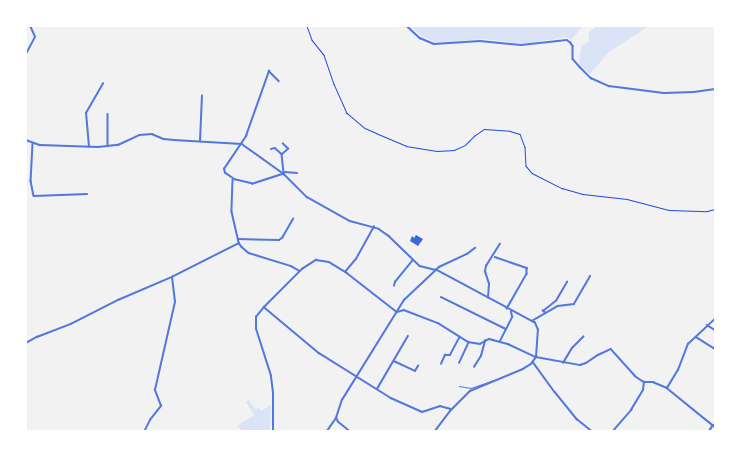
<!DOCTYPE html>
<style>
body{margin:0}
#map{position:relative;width:741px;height:457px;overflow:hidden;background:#f2f2f2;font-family:"Public Sans",sans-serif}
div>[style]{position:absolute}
.green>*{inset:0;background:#dbe4f7}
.building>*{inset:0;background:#3d67dc}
.path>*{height:0.5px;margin:-0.25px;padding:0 0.25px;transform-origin:0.25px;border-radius:0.25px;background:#1d4ed8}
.service>*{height:0.5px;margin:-0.25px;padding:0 0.25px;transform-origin:0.25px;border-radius:0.25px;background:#5277de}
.minor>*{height:1.5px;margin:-0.75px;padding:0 0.75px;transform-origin:0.75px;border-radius:0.75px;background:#5277de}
.tertiary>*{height:1.5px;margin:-0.75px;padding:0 0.75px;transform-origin:0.75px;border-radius:0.75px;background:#5277de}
.trunk>*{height:2px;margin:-1px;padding:0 1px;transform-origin:1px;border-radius:1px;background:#1d4ed8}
span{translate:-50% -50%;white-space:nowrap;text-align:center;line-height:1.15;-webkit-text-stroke:4px #fff;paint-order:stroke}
.frame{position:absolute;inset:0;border:27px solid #fff;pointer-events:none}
</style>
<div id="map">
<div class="green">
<i style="clip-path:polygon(410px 26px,583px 26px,571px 40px,566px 37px,530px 43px,515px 43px,484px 39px,437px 43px,421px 36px)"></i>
<i style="clip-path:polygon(597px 26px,649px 26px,609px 52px,590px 74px,579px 65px,580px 52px,582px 45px,589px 42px,589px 32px)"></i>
<i style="clip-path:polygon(249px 400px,255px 409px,259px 408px,261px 411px,271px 405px,270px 431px,243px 431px,237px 426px,254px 415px,246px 402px)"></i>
</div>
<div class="building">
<i style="clip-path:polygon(416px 235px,423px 239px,418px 246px,410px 241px,412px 236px,414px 238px)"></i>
</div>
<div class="path">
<i style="left:307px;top:26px;width:15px;rotate:70deg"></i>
<i style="left:312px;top:40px;width:19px;rotate:51deg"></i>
<i style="left:324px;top:55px;width:31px;rotate:71deg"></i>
<i style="left:334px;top:84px;width:32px;rotate:66deg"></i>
<i style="left:347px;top:113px;width:23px;rotate:40deg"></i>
<i style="left:365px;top:128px;width:12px;rotate:24deg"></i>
<i style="left:376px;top:133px;width:33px;rotate:23deg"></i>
<i style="left:406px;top:146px;width:31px;rotate:9deg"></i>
<i style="left:437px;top:151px;width:17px;rotate:-3deg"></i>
<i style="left:454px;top:150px;width:12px;rotate:-24deg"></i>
<i style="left:465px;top:145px;width:13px;rotate:-45deg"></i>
<i style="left:474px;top:136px;width:12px;rotate:-35deg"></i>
<i style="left:484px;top:129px;width:26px;rotate:4deg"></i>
<i style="left:510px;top:131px;width:10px;rotate:17deg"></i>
<i style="left:520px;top:134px;width:14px;rotate:69deg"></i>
<i style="left:525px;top:147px;width:19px;rotate:87deg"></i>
<i style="left:526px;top:166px;width:9px;rotate:49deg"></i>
<i style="left:532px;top:173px;width:34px;rotate:27deg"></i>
<i style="left:562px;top:188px;width:22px;rotate:16deg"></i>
<i style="left:583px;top:194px;width:44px;rotate:6.5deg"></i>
<i style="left:627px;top:199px;width:43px;rotate:14.7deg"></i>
<i style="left:669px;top:210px;width:38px;rotate:2deg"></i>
<i style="left:707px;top:211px;width:8px;rotate:-14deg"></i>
</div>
<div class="service">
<i style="left:459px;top:386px;width:12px;rotate:9deg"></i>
<i style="left:471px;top:388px;width:24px;rotate:-19deg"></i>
</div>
<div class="minor">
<i style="left:26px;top:54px;width:19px;rotate:-62deg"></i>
<i style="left:35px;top:37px;width:12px;rotate:-114deg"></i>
<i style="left:108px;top:114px;width:32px;rotate:90deg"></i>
<i style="left:26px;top:140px;width:15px;rotate:20deg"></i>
<i style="left:40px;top:145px;width:58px;rotate:2deg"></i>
<i style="left:98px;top:147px;width:20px;rotate:-6deg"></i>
<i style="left:118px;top:145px;width:23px;rotate:-25deg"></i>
<i style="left:139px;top:135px;width:13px;rotate:-4deg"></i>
<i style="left:152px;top:134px;width:13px;rotate:23deg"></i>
<i style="left:164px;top:139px;width:10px;rotate:6deg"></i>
<i style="left:174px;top:140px;width:68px;rotate:3.4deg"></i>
<i style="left:242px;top:144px;width:52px;rotate:35.5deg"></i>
<i style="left:284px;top:174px;width:33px;rotate:45deg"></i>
<i style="left:307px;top:197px;width:49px;rotate:29.2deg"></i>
<i style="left:350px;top:221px;width:30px;rotate:15deg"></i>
<i style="left:379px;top:229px;width:12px;rotate:35deg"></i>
<i style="left:389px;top:236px;width:43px;rotate:44.1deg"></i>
<i style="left:420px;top:266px;width:16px;rotate:14deg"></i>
<i style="left:200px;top:141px;width:45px;rotate:-87.5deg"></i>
<i style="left:33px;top:144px;width:37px;rotate:93deg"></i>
<i style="left:31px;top:181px;width:15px;rotate:79deg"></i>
<i style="left:34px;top:196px;width:53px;rotate:-2.2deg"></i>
<i style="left:89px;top:147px;width:34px;rotate:-95deg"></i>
<i style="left:86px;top:113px;width:34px;rotate:-60deg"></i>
<i style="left:271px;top:149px;width:4px;rotate:-14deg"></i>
<i style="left:275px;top:148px;width:9px;rotate:41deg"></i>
<i style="left:282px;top:154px;width:20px;rotate:84deg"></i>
<i style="left:284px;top:174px;width:33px;rotate:162deg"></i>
<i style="left:253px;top:184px;width:18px;rotate:-167deg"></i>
<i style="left:235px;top:180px;width:12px;rotate:-145deg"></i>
<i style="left:225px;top:173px;width:4px;rotate:-104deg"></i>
<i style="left:224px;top:169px;width:40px;rotate:-56deg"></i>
<i style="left:246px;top:136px;width:69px;rotate:-70.5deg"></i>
<i style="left:269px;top:71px;width:14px;rotate:45deg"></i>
<i style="left:282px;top:154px;width:8px;rotate:-40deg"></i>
<i style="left:288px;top:149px;width:7px;rotate:-135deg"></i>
<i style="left:285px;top:172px;width:12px;rotate:5deg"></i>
<i style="left:233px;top:180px;width:32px;rotate:92deg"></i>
<i style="left:232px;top:212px;width:32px;rotate:77deg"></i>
<i style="left:239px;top:243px;width:5px;rotate:53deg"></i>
<i style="left:242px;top:247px;width:9px;rotate:41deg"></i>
<i style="left:249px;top:253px;width:44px;rotate:17.2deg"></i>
<i style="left:291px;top:266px;width:10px;rotate:29deg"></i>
<i style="left:238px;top:239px;width:41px;rotate:1.4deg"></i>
<i style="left:279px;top:240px;width:4px;rotate:-34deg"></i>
<i style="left:282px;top:238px;width:22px;rotate:-60deg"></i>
<i style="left:495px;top:257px;width:34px;rotate:19deg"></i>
<i style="left:527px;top:268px;width:6px;rotate:90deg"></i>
<i style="left:527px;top:274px;width:40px;rotate:119.7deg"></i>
<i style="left:345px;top:272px;width:17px;rotate:-50deg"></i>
<i style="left:356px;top:259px;width:37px;rotate:-61deg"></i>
<i style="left:394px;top:286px;width:4px;rotate:-76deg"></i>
<i style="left:395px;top:282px;width:28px;rotate:-51deg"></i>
<i style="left:441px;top:297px;width:72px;rotate:26.2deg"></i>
<i style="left:488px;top:298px;width:14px;rotate:-86deg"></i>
<i style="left:489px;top:284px;width:13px;rotate:-108deg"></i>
<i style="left:485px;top:272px;width:6px;rotate:-81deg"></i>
<i style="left:486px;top:266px;width:26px;rotate:-58deg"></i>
<i style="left:264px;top:307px;width:72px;rotate:39.9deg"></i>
<i style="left:319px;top:353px;width:85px;rotate:32deg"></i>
<i style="left:391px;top:398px;width:34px;rotate:24deg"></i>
<i style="left:422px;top:412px;width:19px;rotate:-18deg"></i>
<i style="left:440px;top:406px;width:11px;rotate:15deg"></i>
<i style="left:397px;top:312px;width:7px;rotate:-16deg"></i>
<i style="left:404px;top:310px;width:36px;rotate:21deg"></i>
<i style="left:438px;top:323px;width:36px;rotate:32deg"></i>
<i style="left:468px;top:342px;width:12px;rotate:9deg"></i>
<i style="left:480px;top:344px;width:10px;rotate:-29deg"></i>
<i style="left:489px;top:339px;width:4px;rotate:14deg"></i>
<i style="left:493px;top:340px;width:16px;rotate:15deg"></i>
<i style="left:508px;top:344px;width:31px;rotate:25deg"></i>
<i style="left:536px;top:357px;width:27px;rotate:-86deg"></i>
<i style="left:538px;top:330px;width:8px;rotate:-113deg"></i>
<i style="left:535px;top:323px;width:112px;rotate:-151.8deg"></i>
<i style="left:545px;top:313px;width:3px;rotate:-135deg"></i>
<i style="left:543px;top:311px;width:16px;rotate:-38deg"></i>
<i style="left:556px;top:301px;width:22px;rotate:-60deg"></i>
<i style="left:532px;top:321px;width:30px;rotate:-30deg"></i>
<i style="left:558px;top:306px;width:16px;rotate:-7deg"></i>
<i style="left:574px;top:304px;width:32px;rotate:-60deg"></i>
<i style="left:707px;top:325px;width:9px;rotate:32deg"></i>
<i style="left:696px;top:337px;width:22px;rotate:32deg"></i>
<i style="left:500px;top:341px;width:27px;rotate:-63deg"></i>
<i style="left:512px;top:317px;width:5px;rotate:-101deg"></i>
<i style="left:26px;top:343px;width:13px;rotate:-29deg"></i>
<i style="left:37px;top:337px;width:36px;rotate:-21deg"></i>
<i style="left:71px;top:324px;width:53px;rotate:-27.1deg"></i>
<i style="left:118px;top:300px;width:59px;rotate:-23.1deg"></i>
<i style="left:394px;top:361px;width:23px;rotate:25deg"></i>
<i style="left:415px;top:371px;width:6px;rotate:-59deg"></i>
<i style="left:533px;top:362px;width:37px;rotate:54deg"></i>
<i style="left:555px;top:392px;width:35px;rotate:51deg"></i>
<i style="left:577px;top:419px;width:19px;rotate:39deg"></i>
<i style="left:459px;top:363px;width:23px;rotate:-65deg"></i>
<i style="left:563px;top:363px;width:17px;rotate:-59deg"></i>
<i style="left:572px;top:348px;width:16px;rotate:-45deg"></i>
<i style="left:441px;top:364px;width:10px;rotate:-66deg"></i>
<i style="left:445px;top:355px;width:5px"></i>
<i style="left:450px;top:355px;width:19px;rotate:-62deg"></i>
<i style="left:474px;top:367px;width:13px;rotate:-58deg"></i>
<i style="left:481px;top:356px;width:16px;rotate:-75deg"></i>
<i style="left:667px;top:388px;width:21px;rotate:-59deg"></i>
<i style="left:678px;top:370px;width:28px;rotate:-69deg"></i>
<i style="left:688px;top:344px;width:37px;rotate:-43deg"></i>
<i style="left:377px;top:389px;width:61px;rotate:-59.7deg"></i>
<i style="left:145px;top:430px;width:11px;rotate:-63deg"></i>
<i style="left:150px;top:420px;width:18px;rotate:-52deg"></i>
<i style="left:161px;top:406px;width:17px;rotate:-111deg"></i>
<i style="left:155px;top:390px;width:90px;rotate:-77.2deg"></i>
<i style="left:175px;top:302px;width:25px;rotate:-97deg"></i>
<i style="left:172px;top:277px;width:75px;rotate:-26.9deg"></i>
<i style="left:273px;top:431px;width:38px;rotate:-90deg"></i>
<i style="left:273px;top:393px;width:17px;rotate:-97deg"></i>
<i style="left:271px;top:376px;width:49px;rotate:-107.7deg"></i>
<i style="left:256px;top:329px;width:12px;rotate:-90deg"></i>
<i style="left:256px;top:317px;width:13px;rotate:-51deg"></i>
<i style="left:264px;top:307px;width:54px;rotate:-45deg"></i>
<i style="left:302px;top:269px;width:17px;rotate:-33deg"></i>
<i style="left:316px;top:260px;width:13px;rotate:9deg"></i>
<i style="left:329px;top:262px;width:21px;rotate:31deg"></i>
<i style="left:347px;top:273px;width:63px;rotate:38deg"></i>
<i style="left:327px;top:431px;width:16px;rotate:-55deg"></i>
<i style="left:349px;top:431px;width:14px;rotate:-141deg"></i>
<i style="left:338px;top:422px;width:4px;rotate:-117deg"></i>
<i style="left:336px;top:418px;width:19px;rotate:-72deg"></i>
<i style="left:342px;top:400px;width:118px;rotate:-58.2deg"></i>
<i style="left:404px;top:300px;width:48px;rotate:-43.3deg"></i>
<i style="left:439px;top:267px;width:31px;rotate:-25deg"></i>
<i style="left:467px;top:254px;width:10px;rotate:-37deg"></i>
<i style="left:613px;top:431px;width:28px;rotate:-49deg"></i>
<i style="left:631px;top:410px;width:23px;rotate:-59deg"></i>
<i style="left:643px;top:390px;width:8px;rotate:-83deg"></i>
<i style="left:709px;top:431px;width:7px;rotate:-56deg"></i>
</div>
<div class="tertiary">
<i style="left:407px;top:26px;width:18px;rotate:43deg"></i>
<i style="left:420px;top:38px;width:15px;rotate:23deg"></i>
<i style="left:434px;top:44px;width:46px;rotate:-3.7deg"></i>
<i style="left:480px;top:41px;width:41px;rotate:5.6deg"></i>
<i style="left:521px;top:45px;width:46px;rotate:-6.2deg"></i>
<i style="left:567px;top:40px;width:4px;rotate:34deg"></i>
<i style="left:570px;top:42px;width:5px;rotate:53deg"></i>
<i style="left:573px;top:46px;width:13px;rotate:90deg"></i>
<i style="left:573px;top:59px;width:11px;rotate:49deg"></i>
<i style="left:580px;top:67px;width:16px;rotate:45deg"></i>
<i style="left:591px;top:78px;width:20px;rotate:24deg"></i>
<i style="left:609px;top:86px;width:55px;rotate:7.3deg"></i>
<i style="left:664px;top:93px;width:30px;rotate:-2deg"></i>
<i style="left:694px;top:92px;width:21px;rotate:-8deg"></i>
<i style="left:435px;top:431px;width:25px;rotate:-53deg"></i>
<i style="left:450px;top:411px;width:28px;rotate:-45deg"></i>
<i style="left:470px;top:391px;width:57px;rotate:-22.5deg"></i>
<i style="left:523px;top:369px;width:9px;rotate:-32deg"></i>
<i style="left:531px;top:364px;width:9px;rotate:-54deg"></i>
<i style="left:536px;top:357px;width:45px;rotate:10.3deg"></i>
<i style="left:580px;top:365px;width:6px;rotate:-18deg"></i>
<i style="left:586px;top:363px;width:14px;rotate:-34deg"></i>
<i style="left:598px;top:355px;width:14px;rotate:-25deg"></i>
<i style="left:611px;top:349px;width:36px;rotate:48deg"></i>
<i style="left:635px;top:376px;width:11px;rotate:34deg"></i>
<i style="left:644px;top:382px;width:9px"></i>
<i style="left:653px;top:382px;width:15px;rotate:23deg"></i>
<i style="left:667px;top:388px;width:62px;rotate:39.1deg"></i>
</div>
<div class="trunk">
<i style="left:104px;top:431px;width:42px"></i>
</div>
<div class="frame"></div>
</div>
